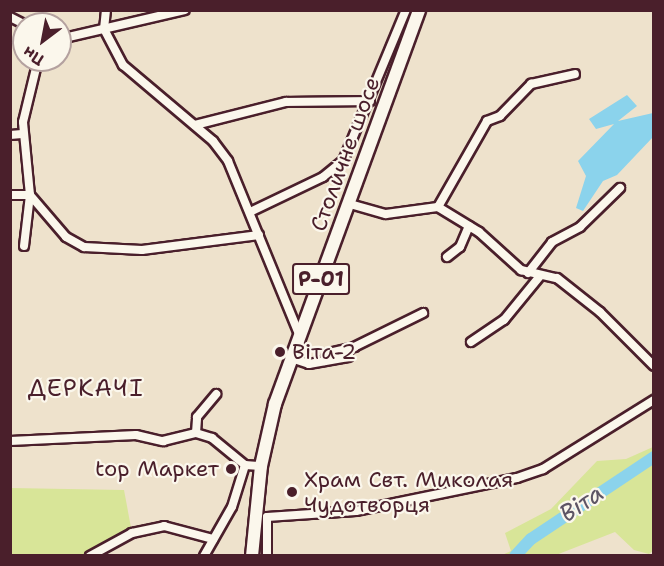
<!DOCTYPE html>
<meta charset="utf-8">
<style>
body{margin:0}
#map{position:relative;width:664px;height:566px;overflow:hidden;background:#eee2cc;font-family:"Shantell Sans",sans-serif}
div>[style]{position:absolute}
.green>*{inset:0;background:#d8e598}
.water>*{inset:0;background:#8bd3ec}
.river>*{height:12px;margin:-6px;padding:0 6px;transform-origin:6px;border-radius:6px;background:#8bd3ec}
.roads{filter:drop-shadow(2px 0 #4a1f2b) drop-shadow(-2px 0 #4a1f2b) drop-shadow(0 2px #4a1f2b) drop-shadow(0 -2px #4a1f2b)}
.minor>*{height:8px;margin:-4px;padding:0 4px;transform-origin:4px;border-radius:4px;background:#fbf7ec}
.primary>*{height:12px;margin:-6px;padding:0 6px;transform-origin:6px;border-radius:6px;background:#fbf7ec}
.dots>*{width:16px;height:16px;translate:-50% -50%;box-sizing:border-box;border:3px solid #fbf7ec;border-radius:50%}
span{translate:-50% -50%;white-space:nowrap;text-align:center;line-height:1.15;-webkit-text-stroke:4.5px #fbf7ec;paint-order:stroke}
.shield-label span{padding:2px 4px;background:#fbf7ec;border:2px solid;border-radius:4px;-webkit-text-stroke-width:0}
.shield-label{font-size:21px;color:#4a1f2b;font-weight:700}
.street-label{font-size:22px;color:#4a1f2b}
.poi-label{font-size:22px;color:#4a1f2b}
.left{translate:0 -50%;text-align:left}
.right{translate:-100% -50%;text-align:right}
.neighbourhood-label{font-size:24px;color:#4a1f2b;letter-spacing:1.5px}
.water-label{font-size:24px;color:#5e5565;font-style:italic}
.frame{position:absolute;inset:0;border:12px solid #4a1f2b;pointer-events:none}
.north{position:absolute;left:12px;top:12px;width:60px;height:60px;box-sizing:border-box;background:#fbf7ec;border:2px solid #b4a19f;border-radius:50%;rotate:212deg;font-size:16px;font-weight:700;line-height:24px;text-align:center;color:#4a1f2b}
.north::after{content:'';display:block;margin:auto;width:21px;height:27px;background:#4a1f2b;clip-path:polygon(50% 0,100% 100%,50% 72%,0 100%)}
</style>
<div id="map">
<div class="green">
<i style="clip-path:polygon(653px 447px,654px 550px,649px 554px,634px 550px,615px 532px,556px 555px,502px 555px,511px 551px,505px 533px,551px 509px,597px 461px,626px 459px)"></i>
<i style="clip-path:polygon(11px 488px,124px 490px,132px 533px,90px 555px,11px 556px)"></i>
</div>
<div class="water">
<i style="clip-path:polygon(627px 95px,637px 106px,618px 121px,653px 113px,653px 137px,617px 175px,603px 181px,583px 211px,576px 208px,586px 176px,578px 161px,614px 124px,596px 129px,589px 119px)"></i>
</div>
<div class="river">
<i style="left:515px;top:556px;width:23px;rotate:-47deg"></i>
<i style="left:531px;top:539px;width:148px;rotate:-33.7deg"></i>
</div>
<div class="roads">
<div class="minor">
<i style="left:106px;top:10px;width:19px;rotate:96deg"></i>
<i style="left:104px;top:29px;width:41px;rotate:62.2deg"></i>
<i style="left:123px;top:65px;width:118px;rotate:40.2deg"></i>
<i style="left:213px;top:141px;width:25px;rotate:53deg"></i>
<i style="left:228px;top:161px;width:187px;rotate:67.7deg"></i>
<i style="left:10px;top:17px;width:16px;rotate:27deg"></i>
<i style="left:60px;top:39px;width:128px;rotate:-13.1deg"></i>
<i style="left:195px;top:125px;width:94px;rotate:-14.2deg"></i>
<i style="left:286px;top:102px;width:84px;rotate:-0.7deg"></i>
<i style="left:10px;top:135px;width:12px;rotate:-5deg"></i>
<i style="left:10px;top:195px;width:20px"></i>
<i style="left:30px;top:195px;width:55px;rotate:49.4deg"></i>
<i style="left:66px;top:237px;width:21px;rotate:29deg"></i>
<i style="left:84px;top:247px;width:58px;rotate:3deg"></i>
<i style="left:142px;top:250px;width:118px;rotate:-7.3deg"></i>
<i style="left:350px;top:204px;width:37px;rotate:16deg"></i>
<i style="left:386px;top:214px;width:52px;rotate:-7.7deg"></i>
<i style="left:438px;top:207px;width:48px;rotate:31.4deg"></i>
<i style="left:479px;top:232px;width:57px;rotate:42.1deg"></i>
<i style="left:521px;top:270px;width:37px;rotate:13deg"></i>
<i style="left:557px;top:278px;width:55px;rotate:38.3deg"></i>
<i style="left:600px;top:312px;width:76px;rotate:45deg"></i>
<i style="left:438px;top:207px;width:99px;rotate:-60.3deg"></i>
<i style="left:487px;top:121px;width:14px;rotate:-21deg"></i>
<i style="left:500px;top:116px;width:45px;rotate:-45.9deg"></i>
<i style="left:531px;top:84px;width:45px;rotate:-12.8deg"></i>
<i style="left:250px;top:212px;width:81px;rotate:-25.6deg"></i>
<i style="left:323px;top:177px;width:26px;rotate:-39deg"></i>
<i style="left:343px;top:161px;width:164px;rotate:-67.4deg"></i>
<i style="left:24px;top:246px;width:51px;rotate:-83.3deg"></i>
<i style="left:30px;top:195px;width:73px;rotate:-95.5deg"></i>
<i style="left:23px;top:122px;width:64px;rotate:-76.4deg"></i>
<i style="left:447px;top:257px;width:16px;rotate:-38deg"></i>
<i style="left:460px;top:247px;width:23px;rotate:-67deg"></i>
<i style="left:528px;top:273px;width:39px;rotate:-52deg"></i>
<i style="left:552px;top:242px;width:32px;rotate:-28deg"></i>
<i style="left:580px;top:227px;width:56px;rotate:-44.3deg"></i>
<i style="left:471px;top:342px;width:40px;rotate:-34deg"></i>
<i style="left:504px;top:320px;width:57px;rotate:-50.7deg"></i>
<i style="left:291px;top:358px;width:19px;rotate:18deg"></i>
<i style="left:309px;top:364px;width:40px;rotate:-10deg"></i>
<i style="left:324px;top:361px;width:9px;rotate:-58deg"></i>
<i style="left:329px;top:353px;width:26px;rotate:-13deg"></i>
<i style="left:354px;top:347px;width:77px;rotate:-26.2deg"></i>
<i style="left:196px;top:433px;width:16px;rotate:-86deg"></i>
<i style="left:197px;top:417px;width:30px;rotate:-50deg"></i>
<i style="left:10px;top:441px;width:126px;rotate:-2.7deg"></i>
<i style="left:136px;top:435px;width:28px;rotate:13deg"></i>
<i style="left:163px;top:441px;width:34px;rotate:-14deg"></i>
<i style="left:196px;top:433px;width:17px;rotate:17deg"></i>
<i style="left:212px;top:438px;width:43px;rotate:39.3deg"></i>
<i style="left:245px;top:465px;width:16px;rotate:4deg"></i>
<i style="left:90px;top:556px;width:48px;rotate:-28.7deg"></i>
<i style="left:132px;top:533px;width:33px;rotate:-12deg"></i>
<i style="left:164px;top:526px;width:51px;rotate:14.9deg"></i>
<i style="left:204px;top:556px;width:56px;rotate:-60.3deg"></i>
<i style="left:232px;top:507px;width:44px;rotate:-72.8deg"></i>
<i style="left:267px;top:556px;width:39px;rotate:-90deg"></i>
<i style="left:267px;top:517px;width:89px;rotate:-3.9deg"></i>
<i style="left:356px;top:511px;width:164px;rotate:-11.6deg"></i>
<i style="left:517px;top:478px;width:28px;rotate:-19deg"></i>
<i style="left:543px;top:469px;width:131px;rotate:-31.9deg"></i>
</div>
<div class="primary">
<i style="left:252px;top:556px;width:90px;rotate:-84.3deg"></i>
<i style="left:261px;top:466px;width:64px;rotate:-77.3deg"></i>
<i style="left:275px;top:404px;width:419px;rotate:-69.9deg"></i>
</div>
</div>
<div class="dots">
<i style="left:280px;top:352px;background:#4a1f2b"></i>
<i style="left:231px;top:469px;background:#4a1f2b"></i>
<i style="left:292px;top:492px;background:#4a1f2b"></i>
</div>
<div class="shield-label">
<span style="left:321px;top:279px">Р-01</span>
</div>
<div class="street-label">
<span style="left:345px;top:154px;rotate:-70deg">Столичне шосе</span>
</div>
<div class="poi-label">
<span class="left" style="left:292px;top:352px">Віта-2</span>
<span class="right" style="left:219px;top:469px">top Маркет</span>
<span class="left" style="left:304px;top:492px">Храм Свт. Миколая<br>Чудотворця</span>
</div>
<div class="neighbourhood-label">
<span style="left:86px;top:389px">ДЕРКАЧІ</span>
</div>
<div class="water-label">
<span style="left:582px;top:504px;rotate:-34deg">Віта</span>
</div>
<div class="frame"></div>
<div class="north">Пн</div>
</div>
